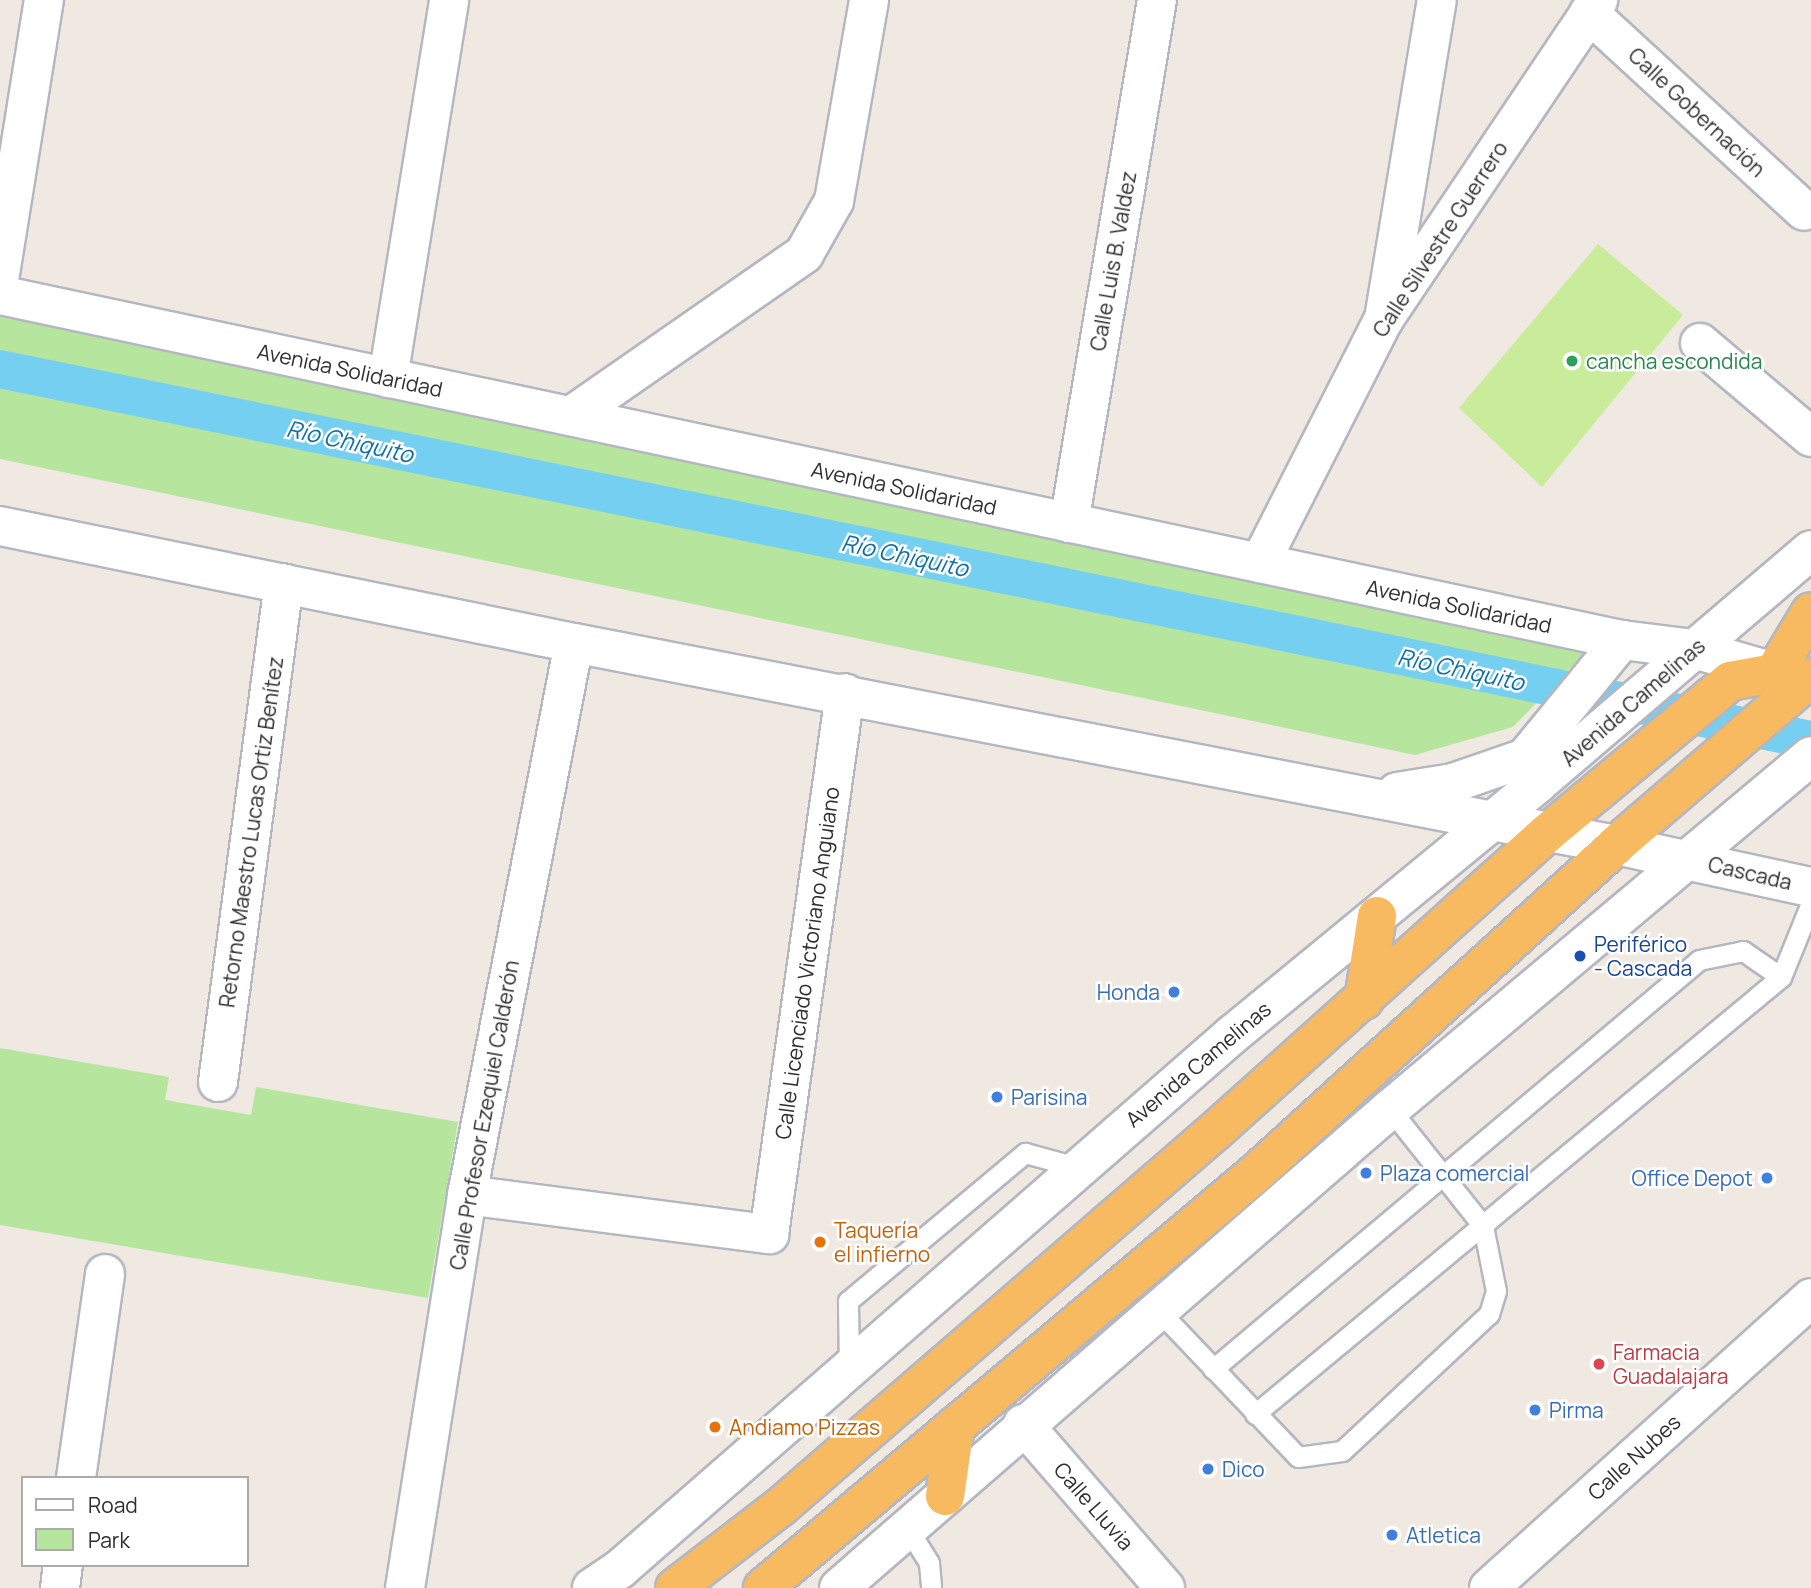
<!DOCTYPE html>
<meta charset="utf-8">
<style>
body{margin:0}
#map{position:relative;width:1811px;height:1588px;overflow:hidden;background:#efe9e1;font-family:Manrope,sans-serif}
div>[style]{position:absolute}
.green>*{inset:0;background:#b6e59e}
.pitch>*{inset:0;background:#c9ec9a}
.canal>*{height:38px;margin:-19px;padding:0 19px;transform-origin:19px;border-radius:19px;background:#75cff0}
.roads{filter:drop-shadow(2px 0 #b4b7c1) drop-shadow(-2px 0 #b4b7c1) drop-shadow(0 2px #b4b7c1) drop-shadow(0 -2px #b4b7c1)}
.service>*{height:19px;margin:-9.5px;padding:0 9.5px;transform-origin:9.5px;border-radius:9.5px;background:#fff}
.minor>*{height:38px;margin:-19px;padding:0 19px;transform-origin:19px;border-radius:19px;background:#fff}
.tertiary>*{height:38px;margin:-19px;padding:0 19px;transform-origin:19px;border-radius:19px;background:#fff}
.secondary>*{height:38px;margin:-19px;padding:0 19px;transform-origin:19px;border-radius:19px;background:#fff}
.trunk>*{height:38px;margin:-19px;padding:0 19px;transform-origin:19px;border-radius:19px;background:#f8ba60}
.dots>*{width:19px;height:19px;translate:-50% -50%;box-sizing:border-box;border:4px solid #fff;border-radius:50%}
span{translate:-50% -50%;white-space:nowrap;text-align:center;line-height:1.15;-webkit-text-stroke:5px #fff;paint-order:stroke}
.street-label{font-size:21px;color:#2e2e2e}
.leisure-label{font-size:21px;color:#27864d}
.left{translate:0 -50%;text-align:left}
.transit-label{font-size:21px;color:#164399}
.shop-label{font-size:21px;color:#366cbe}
.right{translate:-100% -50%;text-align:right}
.food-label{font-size:21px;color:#c56008}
.health-label{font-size:21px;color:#be3a42}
.water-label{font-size:23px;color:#0d6fa3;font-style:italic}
.legend{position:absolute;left:21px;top:1476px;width:228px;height:91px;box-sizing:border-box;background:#fff;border:2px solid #ababab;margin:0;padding:9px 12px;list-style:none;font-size:21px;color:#2e2e2e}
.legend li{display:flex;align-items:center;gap:14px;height:35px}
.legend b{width:35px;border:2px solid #ababab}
</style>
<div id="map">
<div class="green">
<i style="clip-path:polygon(0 289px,1605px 632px,1513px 727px,1415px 755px,0 459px)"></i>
<i style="clip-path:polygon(0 1048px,169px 1077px,165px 1100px,251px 1115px,256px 1087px,458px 1122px,428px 1298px,0 1225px)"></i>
</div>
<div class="pitch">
<i style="clip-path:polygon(1598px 244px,1683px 315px,1542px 487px,1459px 408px)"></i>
</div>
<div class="canal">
<i style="left:0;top:369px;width:1849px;rotate:11.58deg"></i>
</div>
<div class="roads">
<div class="service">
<i style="left:1158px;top:1310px;width:203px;rotate:46.4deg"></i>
<i style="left:1298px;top:1457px;width:44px;rotate:-7.8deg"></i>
<i style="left:1342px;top:1451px;width:201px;rotate:-43deg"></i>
<i style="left:1489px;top:1314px;width:24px;rotate:-73deg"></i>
<i style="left:1496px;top:1291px;width:66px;rotate:-101.3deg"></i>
<i style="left:1483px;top:1226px;width:149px;rotate:-128.5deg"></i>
<i style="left:849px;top:1368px;width:67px;rotate:-90.9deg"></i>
<i style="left:848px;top:1301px;width:231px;rotate:-39.9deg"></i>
<i style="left:1025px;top:1153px;width:54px;rotate:15.1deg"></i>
<i style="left:1213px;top:1369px;width:635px;rotate:-40.08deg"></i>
<i style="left:1699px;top:960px;width:45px;rotate:-11.6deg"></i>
<i style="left:1743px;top:951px;width:46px;rotate:34.4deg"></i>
<i style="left:1255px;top:1414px;width:684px;rotate:-39.72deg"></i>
<i style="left:1781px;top:977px;width:80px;rotate:-67.9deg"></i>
<i style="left:908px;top:1529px;width:40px;rotate:58deg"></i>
<i style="left:929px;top:1563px;width:25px;rotate:85deg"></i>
</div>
<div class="minor">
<i style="left:1589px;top:13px;width:292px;rotate:42.6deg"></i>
<i style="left:0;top:274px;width:278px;rotate:-80.9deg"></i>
<i style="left:1384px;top:319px;width:323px;rotate:-80.6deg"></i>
<i style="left:1700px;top:343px;width:145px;rotate:40.3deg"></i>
<i style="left:388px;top:378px;width:383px;rotate:-80.8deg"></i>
<i style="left:571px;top:416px;width:284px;rotate:-34.8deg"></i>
<i style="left:804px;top:254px;width:61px;rotate:-60.5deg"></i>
<i style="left:834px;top:201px;width:204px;rotate:-80.1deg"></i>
<i style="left:1069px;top:523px;width:530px;rotate:-80.45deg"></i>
<i style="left:1616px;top:845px;width:199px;rotate:12.2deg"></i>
<i style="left:218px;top:1082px;width:503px;rotate:-82.47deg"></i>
<i style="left:467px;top:1195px;width:305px;rotate:7.4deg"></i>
<i style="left:769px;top:1234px;width:546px;rotate:-82deg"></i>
<i style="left:1023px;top:1424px;width:217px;rotate:49.1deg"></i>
<i style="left:76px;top:1478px;width:206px;rotate:-81.9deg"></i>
<i style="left:60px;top:1588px;width:23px;rotate:-83deg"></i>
<i style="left:405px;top:1588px;width:398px;rotate:-81deg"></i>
<i style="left:467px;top:1195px;width:562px;rotate:-79.03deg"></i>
<i style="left:1489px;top:1588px;width:433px;rotate:-42deg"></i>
</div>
<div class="tertiary">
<i style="left:1260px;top:563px;width:274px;rotate:-63.1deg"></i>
<i style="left:1384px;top:319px;width:384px;rotate:-56.1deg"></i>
</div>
<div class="secondary">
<i style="left:0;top:295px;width:1658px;rotate:12.01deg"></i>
<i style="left:1622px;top:640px;width:73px;rotate:7.1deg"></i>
<i style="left:1694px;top:649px;width:94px;rotate:16.1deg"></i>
<i style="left:0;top:526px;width:586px;rotate:11.52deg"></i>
<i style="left:574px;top:643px;width:1061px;rotate:10.97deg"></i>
<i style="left:1397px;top:792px;width:57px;rotate:-9.1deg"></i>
<i style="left:1453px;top:783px;width:76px;rotate:-19.1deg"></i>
<i style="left:1525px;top:758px;width:153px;rotate:-50.6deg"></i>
<i style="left:592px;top:1588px;width:34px;rotate:-34deg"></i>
<i style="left:620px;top:1569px;width:814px;rotate:-41.11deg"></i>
<i style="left:1233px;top:1034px;width:394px;rotate:-39.4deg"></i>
<i style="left:1537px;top:784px;width:360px;rotate:-40.5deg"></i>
<i style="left:839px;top:1588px;width:730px;rotate:-41deg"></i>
<i style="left:1390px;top:1109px;width:549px;rotate:-39.98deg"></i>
</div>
<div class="trunk">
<i style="left:1364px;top:1000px;width:85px;rotate:-81.2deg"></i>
<i style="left:945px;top:1496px;width:71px;rotate:-81.9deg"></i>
<i style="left:675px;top:1588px;width:131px;rotate:-37.6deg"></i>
<i style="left:779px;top:1508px;width:575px;rotate:-40.84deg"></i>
<i style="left:1214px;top:1132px;width:446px;rotate:-41.9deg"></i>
<i style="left:1546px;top:834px;width:239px;rotate:-39.7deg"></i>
<i style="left:1730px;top:681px;width:45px;rotate:-10.3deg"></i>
<i style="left:1774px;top:673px;width:71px;rotate:-58.8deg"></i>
<i style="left:763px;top:1588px;width:644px;rotate:-40.09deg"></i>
<i style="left:1256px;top:1173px;width:487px;rotate:-42.3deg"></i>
<i style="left:1616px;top:845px;width:257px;rotate:-40.7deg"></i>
</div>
</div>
<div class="dots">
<i style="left:1572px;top:361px;background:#2e9e5b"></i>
<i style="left:1580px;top:956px;background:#1a4fb4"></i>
<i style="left:1174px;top:992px;background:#3f7fe0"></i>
<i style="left:997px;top:1097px;background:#3f7fe0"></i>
<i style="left:1366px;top:1173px;background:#3f7fe0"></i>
<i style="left:1767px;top:1178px;background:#3f7fe0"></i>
<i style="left:820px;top:1242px;background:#e8710a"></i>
<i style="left:1599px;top:1364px;background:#e0444e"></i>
<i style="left:1535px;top:1410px;background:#3f7fe0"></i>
<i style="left:715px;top:1427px;background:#e8710a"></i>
<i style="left:1208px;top:1469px;background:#3f7fe0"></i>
<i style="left:1392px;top:1535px;background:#3f7fe0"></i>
</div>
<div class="street-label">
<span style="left:1697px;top:112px;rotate:43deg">Calle Gobernación</span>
<span style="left:1440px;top:239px;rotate:-57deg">Calle Silvestre Guerrero</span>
<span style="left:1113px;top:261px;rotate:-80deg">Calle Luis B. Valdez</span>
<span style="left:350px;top:370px;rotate:12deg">Avenida Solidaridad</span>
<span style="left:904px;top:488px;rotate:12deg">Avenida Solidaridad</span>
<span style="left:1459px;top:606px;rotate:12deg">Avenida Solidaridad</span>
<span style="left:1633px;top:702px;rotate:-41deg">Avenida Camelinas</span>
<span style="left:251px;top:832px;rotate:-82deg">Retorno Maestro Lucas Ortiz Benítez</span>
<span style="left:1750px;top:873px;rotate:13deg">Cascada</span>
<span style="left:807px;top:963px;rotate:-82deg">Calle Licenciado Victoriano Anguiano</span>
<span style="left:1198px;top:1064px;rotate:-40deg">Avenida Camelinas</span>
<span style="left:484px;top:1115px;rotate:-80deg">Calle Profesor Ezequiel Calderón</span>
<span style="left:1634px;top:1457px;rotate:-42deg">Calle Nubes</span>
<span style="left:1094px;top:1506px;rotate:49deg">Calle Lluvia</span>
</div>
<div class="leisure-label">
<span class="left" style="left:1586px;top:361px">cancha escondida</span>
</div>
<div class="transit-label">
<span class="left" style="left:1594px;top:956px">Periférico<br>- Cascada</span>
</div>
<div class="shop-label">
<span class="right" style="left:1160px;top:992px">Honda</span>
<span class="left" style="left:1011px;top:1097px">Parisina</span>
<span class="left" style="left:1380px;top:1173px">Plaza comercial</span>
<span class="right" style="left:1753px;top:1178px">Office Depot</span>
<span class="left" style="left:1549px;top:1410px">Pirma</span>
<span class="left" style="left:1222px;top:1469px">Dico</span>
<span class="left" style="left:1406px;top:1535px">Atletica</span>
</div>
<div class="food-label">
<span class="left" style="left:834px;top:1242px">Taquería<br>el infierno</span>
<span class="left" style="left:729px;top:1427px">Andiamo Pizzas</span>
</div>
<div class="health-label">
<span class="left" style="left:1613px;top:1364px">Farmacia<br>Guadalajara</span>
</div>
<div class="water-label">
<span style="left:350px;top:441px;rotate:12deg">Río Chiquito</span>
<span style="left:905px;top:555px;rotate:12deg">Río Chiquito</span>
<span style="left:1461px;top:669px;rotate:12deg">Río Chiquito</span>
</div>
<ul class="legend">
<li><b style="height:9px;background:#fff"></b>Road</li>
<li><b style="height:19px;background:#b6e59e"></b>Park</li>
</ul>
</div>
